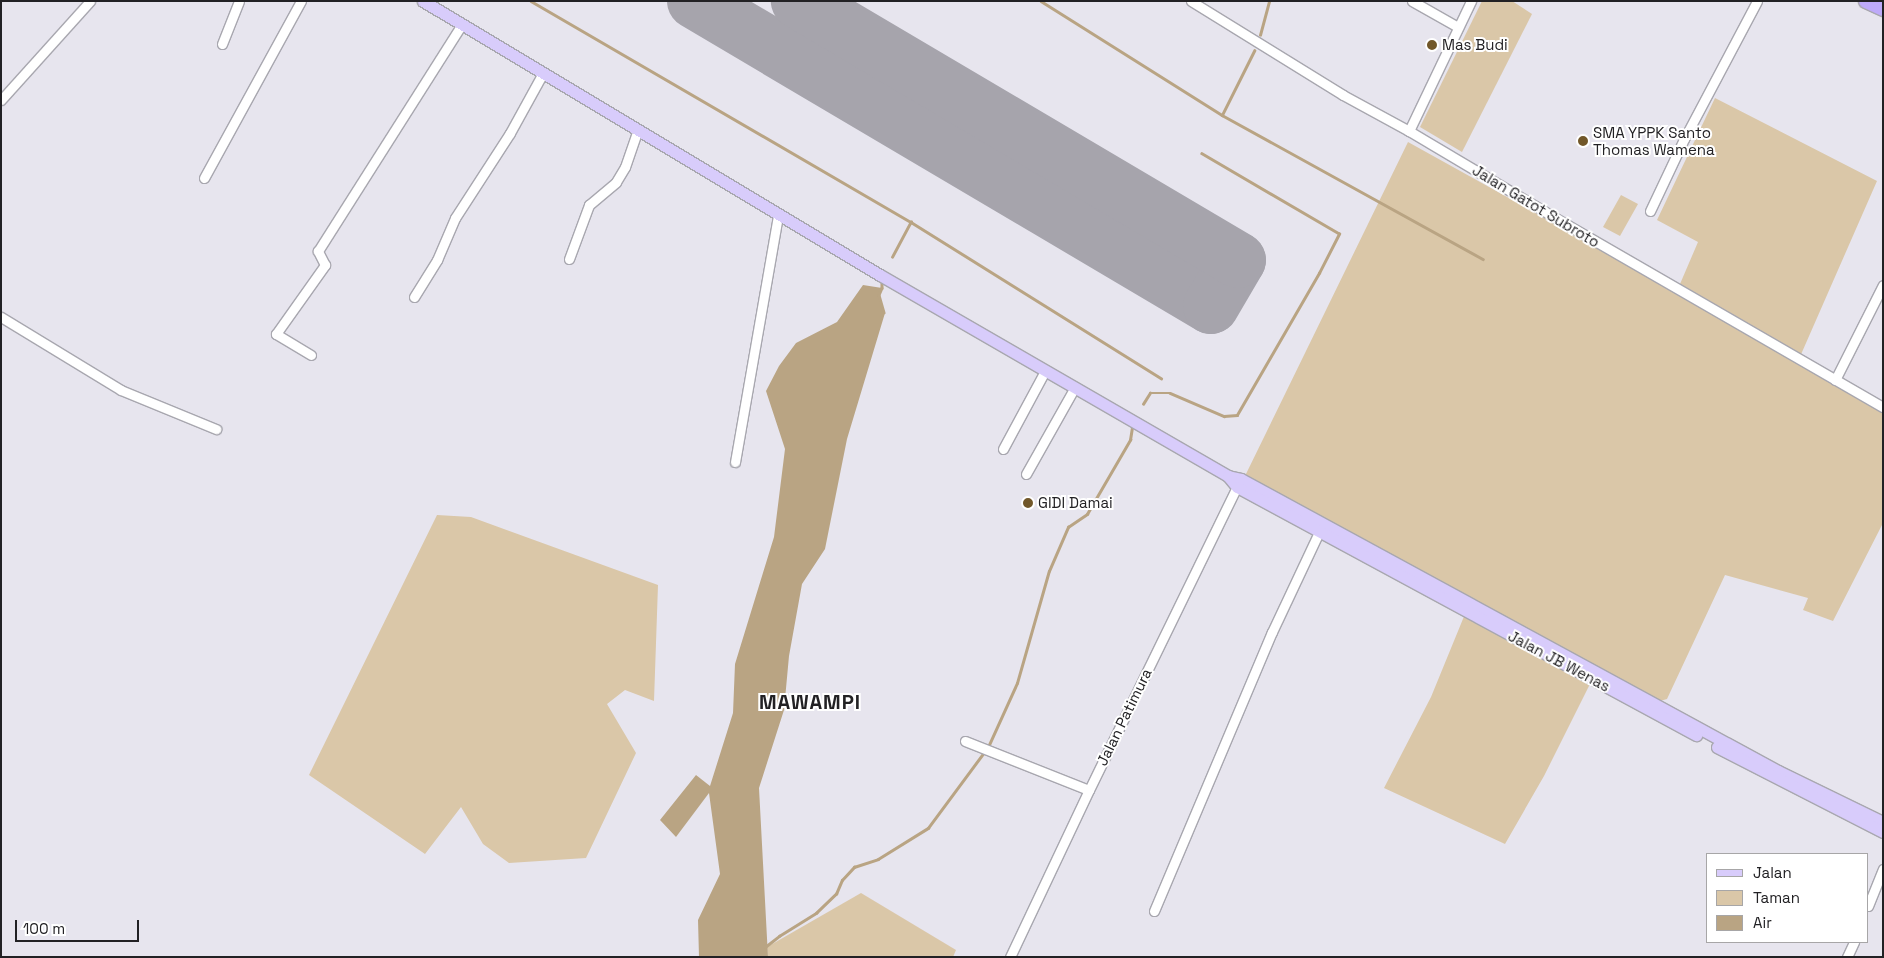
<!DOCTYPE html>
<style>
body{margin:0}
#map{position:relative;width:1884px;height:958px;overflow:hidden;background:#e7e5ee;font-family:"Space Grotesk",sans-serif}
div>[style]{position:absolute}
.green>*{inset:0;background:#dac7a8}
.water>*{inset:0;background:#b9a483}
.stream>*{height:2.5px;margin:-1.25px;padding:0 1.25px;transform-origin:1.25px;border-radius:1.25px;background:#b9a483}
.runway>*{height:56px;margin:-28px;padding:0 28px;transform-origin:28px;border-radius:28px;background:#a6a4ac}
.roads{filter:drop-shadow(1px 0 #a8a7af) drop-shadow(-1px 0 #a8a7af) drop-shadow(0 1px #a8a7af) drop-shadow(0 -1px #a8a7af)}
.minor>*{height:9px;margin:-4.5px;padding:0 4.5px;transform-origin:4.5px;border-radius:4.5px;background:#fff}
.major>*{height:11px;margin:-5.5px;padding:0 5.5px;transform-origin:5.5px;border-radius:5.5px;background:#d8ccfb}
.highway>*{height:14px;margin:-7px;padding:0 7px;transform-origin:7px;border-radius:7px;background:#beaaf9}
.dots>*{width:14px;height:14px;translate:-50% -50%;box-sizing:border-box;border:2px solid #fff;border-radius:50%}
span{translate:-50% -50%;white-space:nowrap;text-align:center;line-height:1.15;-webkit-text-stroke:4px #fff;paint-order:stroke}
.poi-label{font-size:15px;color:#222124}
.left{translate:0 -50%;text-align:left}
.street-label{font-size:15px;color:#222124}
.district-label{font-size:20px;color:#222124;font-weight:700;letter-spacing:1px}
.frame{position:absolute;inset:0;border:2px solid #222124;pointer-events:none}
.legend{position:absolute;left:1706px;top:853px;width:162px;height:90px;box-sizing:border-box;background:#fff;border:1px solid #a7a6a7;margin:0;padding:6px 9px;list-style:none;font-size:15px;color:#222124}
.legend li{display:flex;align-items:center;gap:10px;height:25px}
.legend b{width:25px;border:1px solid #a7a6a7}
.scale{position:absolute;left:15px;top:920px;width:124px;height:22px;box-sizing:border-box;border:2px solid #222124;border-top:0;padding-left:6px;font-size:15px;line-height:18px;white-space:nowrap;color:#222124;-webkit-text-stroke:4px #fff;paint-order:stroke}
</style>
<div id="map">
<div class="green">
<i style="clip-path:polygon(1482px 1px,1512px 1px,1532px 14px,1462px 152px,1420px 127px)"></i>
<i style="clip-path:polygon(1715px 98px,1877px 181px,1799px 359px,1883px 407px,1883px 523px,1833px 621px,1803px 610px,1808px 598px,1725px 575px,1667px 699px,1660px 701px,1245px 476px,1408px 142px,1783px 350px,1680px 284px,1698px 242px,1657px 220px)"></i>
<i style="clip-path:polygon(1621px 195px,1638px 204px,1620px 236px,1603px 227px)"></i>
<i style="clip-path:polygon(437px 515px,471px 517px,658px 585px,654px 701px,625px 690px,607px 704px,636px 753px,586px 858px,509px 863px,483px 844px,461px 807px,425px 854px,309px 775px)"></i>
<i style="clip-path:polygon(1465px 614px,1591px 682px,1544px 776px,1505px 844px,1384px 788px,1431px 697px)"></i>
<i style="clip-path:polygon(861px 893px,956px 950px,953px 957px,768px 957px,767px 947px)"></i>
</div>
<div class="water">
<i style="clip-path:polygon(863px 285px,882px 288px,879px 295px,885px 313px,847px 439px,825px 549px,802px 584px,789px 656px,784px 710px,759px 788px,768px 957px,699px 957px,698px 920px,720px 874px,709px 793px,676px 837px,660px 820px,696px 775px,710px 786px,733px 713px,735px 664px,774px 537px,785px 449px,766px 391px,779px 366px,796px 343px,837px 322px)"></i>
</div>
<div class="stream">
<i style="left:531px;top:1px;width:440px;rotate:30.2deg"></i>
<i style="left:911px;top:222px;width:295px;rotate:32deg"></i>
<i style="left:1041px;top:1px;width:214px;rotate:32.2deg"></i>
<i style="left:1222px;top:115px;width:298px;rotate:28.9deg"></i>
<i style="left:1260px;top:35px;width:35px;rotate:-75deg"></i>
<i style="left:1222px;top:115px;width:72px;rotate:-63.4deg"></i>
<i style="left:892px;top:257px;width:40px;rotate:-62deg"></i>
<i style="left:882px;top:281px;width:7px;rotate:90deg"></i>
<i style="left:882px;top:288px;width:8px;rotate:113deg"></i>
<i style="left:879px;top:295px;width:18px;rotate:74deg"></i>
<i style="left:1143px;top:404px;width:13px;rotate:-58deg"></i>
<i style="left:1150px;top:393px;width:20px"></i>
<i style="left:1170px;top:393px;width:59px;rotate:23.1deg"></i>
<i style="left:1224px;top:416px;width:13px;rotate:-4deg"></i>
<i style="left:1237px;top:415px;width:164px;rotate:-60deg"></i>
<i style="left:1319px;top:273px;width:44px;rotate:-62.9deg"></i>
<i style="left:1339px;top:234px;width:159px;rotate:-149.7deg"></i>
<i style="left:988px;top:747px;width:70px;rotate:-65.6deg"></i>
<i style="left:1017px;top:683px;width:116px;rotate:-74.1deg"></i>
<i style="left:1049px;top:571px;width:48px;rotate:-66.6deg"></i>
<i style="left:1068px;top:527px;width:23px;rotate:-34deg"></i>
<i style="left:1087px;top:514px;width:86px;rotate:-59.8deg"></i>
<i style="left:1130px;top:440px;width:13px;rotate:-81deg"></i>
<i style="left:765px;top:947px;width:18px;rotate:-38deg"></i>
<i style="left:779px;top:936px;width:44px;rotate:-31.9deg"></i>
<i style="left:816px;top:913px;width:28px;rotate:-44deg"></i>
<i style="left:836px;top:894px;width:15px;rotate:-67deg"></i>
<i style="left:842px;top:880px;width:18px;rotate:-47deg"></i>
<i style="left:854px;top:867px;width:25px;rotate:-18deg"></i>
<i style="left:878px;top:859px;width:59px;rotate:-31.8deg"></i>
<i style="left:928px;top:828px;width:96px;rotate:-53.5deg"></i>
</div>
<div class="runway">
<i style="left:695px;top:1px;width:599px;rotate:30.59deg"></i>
<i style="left:1211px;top:306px;width:53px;rotate:-59.6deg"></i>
<i style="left:1238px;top:260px;width:510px;rotate:-149.46deg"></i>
</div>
<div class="roads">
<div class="minor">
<i style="left:1191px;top:1px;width:179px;rotate:31.7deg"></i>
<i style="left:1343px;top:95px;width:75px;rotate:28.6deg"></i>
<i style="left:1409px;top:131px;width:180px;rotate:30.7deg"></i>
<i style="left:1564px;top:223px;width:368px;rotate:30deg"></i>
<i style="left:1412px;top:1px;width:53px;rotate:29.5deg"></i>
<i style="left:222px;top:44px;width:46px;rotate:-68.4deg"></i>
<i style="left:1px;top:100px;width:133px;rotate:-48deg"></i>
<i style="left:1409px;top:131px;width:144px;rotate:-64.5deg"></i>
<i style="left:204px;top:178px;width:202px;rotate:-61.3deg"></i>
<i style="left:1650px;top:211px;width:80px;rotate:-64.7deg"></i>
<i style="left:1684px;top:139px;width:156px;rotate:-62.1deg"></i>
<i style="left:569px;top:259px;width:58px;rotate:-69.7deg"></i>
<i style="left:589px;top:205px;width:35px;rotate:-40deg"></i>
<i style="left:616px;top:182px;width:17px;rotate:-59deg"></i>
<i style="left:625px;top:167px;width:39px;rotate:-71deg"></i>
<i style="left:414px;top:297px;width:44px;rotate:-58.1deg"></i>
<i style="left:437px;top:260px;width:46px;rotate:-66.8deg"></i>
<i style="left:455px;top:218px;width:101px;rotate:-57.1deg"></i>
<i style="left:510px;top:133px;width:68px;rotate:-61.2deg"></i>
<i style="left:1px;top:317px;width:140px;rotate:31.3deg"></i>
<i style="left:121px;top:390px;width:103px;rotate:22.3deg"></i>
<i style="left:311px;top:355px;width:41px;rotate:-149deg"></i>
<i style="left:276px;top:334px;width:85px;rotate:-54.6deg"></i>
<i style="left:325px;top:265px;width:16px;rotate:-117deg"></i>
<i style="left:318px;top:251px;width:269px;rotate:-57.6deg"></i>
<i style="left:1835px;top:380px;width:106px;rotate:-63.2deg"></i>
<i style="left:1003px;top:449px;width:89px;rotate:-61.7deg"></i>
<i style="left:735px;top:462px;width:251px;rotate:-80.1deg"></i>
<i style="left:1026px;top:474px;width:100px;rotate:-60.6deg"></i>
<i style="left:965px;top:741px;width:133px;rotate:21.6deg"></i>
<i style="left:1868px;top:906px;width:40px;rotate:-68deg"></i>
<i style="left:1154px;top:911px;width:303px;rotate:-67.1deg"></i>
<i style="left:1272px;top:632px;width:110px;rotate:-64.8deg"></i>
<i style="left:1010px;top:957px;width:185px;rotate:-64.7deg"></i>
<i style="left:1089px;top:790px;width:342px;rotate:-64deg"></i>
<i style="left:1847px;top:957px;width:17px;rotate:-65deg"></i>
</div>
<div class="major">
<i style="left:423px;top:1px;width:533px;rotate:30.95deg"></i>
<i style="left:880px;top:275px;width:402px;rotate:30deg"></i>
<i style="left:1228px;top:476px;width:13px;rotate:13deg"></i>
<i style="left:1241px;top:479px;width:611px;rotate:28.54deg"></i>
<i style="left:1778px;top:771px;width:117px;rotate:25.9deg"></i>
<i style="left:1228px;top:476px;width:14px;rotate:51deg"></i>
<i style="left:1237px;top:487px;width:522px;rotate:28.38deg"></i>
<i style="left:1717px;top:747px;width:186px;rotate:27.1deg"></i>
</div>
<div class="highway">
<i style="left:1866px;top:1px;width:19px;rotate:25deg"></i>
</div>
</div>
<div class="dots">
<i style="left:1432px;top:45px;background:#715729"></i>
<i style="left:1583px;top:141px;background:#715729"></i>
<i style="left:1028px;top:503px;background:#715729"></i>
</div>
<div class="poi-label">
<span class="left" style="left:1442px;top:45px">Mas Budi</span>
<span class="left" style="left:1593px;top:141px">SMA YPPK Santo<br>Thomas Wamena</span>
<span class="left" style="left:1038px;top:503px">GIDI Damai</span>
</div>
<div class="street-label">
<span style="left:1536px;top:206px;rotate:31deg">Jalan Gatot Subroto</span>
<span style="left:1559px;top:661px;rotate:28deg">Jalan JB Wenas</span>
<span style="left:1124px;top:717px;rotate:-64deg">Jalan Patimura</span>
</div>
<div class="district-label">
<span style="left:810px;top:702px">MAWAMPI</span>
</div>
<div class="frame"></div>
<ul class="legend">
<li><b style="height:6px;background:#d8ccfb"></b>Jalan</li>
<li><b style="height:14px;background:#dac7a8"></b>Taman</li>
<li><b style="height:14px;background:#b9a483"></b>Air</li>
</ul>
<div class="scale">100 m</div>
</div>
